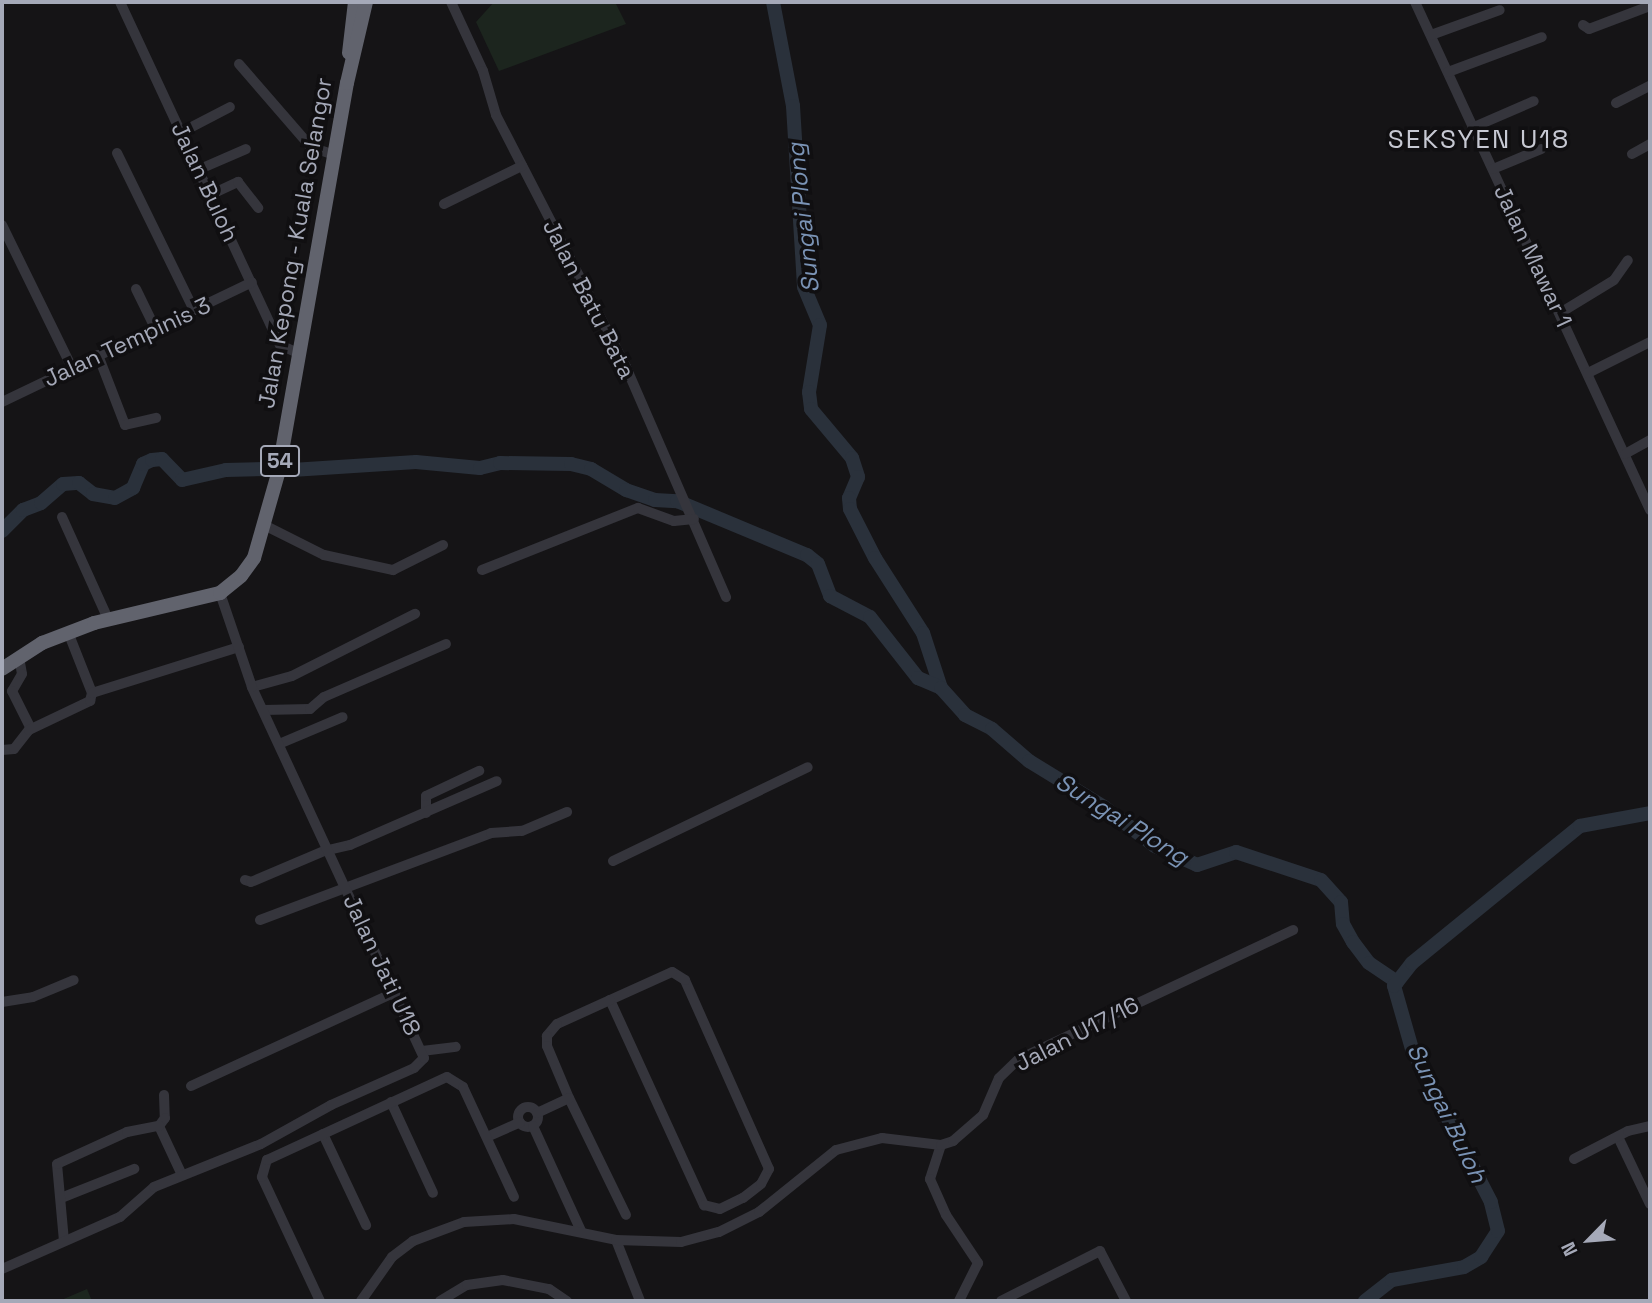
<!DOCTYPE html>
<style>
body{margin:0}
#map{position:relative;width:1652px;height:1303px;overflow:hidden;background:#151416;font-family:"Space Grotesk",sans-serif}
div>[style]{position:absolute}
.green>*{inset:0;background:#1c251e}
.river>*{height:14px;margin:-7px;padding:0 7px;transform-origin:7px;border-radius:7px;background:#2a313b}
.minor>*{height:10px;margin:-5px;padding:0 5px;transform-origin:5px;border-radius:5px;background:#35353c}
.minor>.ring{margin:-5px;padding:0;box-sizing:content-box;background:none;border:10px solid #35353c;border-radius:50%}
.highway>*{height:14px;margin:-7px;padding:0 7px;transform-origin:7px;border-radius:7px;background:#61636d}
span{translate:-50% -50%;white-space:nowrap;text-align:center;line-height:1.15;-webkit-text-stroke:7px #100f11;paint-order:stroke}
.shield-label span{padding:2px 5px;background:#100f11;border:2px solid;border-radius:5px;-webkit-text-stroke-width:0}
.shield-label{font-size:21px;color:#a5a9b8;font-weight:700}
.street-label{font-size:23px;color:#a5a9b8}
.water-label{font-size:24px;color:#7a93b5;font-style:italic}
.quarter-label{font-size:26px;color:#c7c9d3;letter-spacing:2px}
.frame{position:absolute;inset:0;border:4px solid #a5a9b8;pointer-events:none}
.north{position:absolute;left:1554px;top:1205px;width:70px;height:70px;-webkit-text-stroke:5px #100f11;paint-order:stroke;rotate:245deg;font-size:19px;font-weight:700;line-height:28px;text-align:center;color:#a5a9b8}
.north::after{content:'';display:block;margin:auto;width:24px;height:32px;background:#a5a9b8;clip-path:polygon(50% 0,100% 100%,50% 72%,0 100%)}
</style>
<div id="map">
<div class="green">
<i style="clip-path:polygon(494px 2px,615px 2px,626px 24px,499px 71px,476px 22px)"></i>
<i style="clip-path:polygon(87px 1289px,92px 1301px,59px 1301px)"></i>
</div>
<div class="river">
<i style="left:773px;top:2px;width:106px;rotate:79.1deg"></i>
<i style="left:793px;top:106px;width:181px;rotate:86.5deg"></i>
<i style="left:804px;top:287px;width:41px;rotate:67.2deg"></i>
<i style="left:820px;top:325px;width:68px;rotate:99.3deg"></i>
<i style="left:809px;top:392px;width:17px;rotate:83deg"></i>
<i style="left:811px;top:409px;width:64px;rotate:50.1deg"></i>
<i style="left:852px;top:458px;width:20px;rotate:72deg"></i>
<i style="left:858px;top:477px;width:23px;rotate:113deg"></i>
<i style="left:849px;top:498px;width:11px;rotate:85deg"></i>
<i style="left:850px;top:509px;width:55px;rotate:63deg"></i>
<i style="left:875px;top:558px;width:89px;rotate:57.4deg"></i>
<i style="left:923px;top:633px;width:58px;rotate:71.9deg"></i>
<i style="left:292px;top:470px;width:124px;rotate:-3.7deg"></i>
<i style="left:416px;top:462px;width:64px;rotate:5.4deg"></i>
<i style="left:480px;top:468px;width:21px;rotate:-14deg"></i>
<i style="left:500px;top:463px;width:71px;rotate:0.8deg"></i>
<i style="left:571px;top:464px;width:21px;rotate:14deg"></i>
<i style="left:591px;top:469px;width:41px;rotate:31deg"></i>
<i style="left:626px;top:490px;width:31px;rotate:19deg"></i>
<i style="left:655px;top:500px;width:22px;rotate:3deg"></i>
<i style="left:677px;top:501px;width:141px;rotate:22.6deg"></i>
<i style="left:807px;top:555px;width:14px;rotate:39deg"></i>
<i style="left:818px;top:564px;width:34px;rotate:69deg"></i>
<i style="left:830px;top:596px;width:45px;rotate:27.7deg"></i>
<i style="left:870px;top:617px;width:78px;rotate:51.8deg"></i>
<i style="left:918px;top:678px;width:25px;rotate:23deg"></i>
<i style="left:941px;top:688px;width:36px;rotate:48deg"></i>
<i style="left:965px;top:715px;width:30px;rotate:27deg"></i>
<i style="left:992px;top:729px;width:49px;rotate:40.9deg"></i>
<i style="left:1029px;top:761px;width:88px;rotate:31.5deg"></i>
<i style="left:1104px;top:807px;width:64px;rotate:37.4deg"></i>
<i style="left:1155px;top:846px;width:46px;rotate:24.3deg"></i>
<i style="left:1197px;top:865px;width:41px;rotate:-18.4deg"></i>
<i style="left:1236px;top:852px;width:89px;rotate:18.2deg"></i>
<i style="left:1321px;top:880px;width:30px;rotate:48deg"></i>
<i style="left:1341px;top:902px;width:22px;rotate:85deg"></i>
<i style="left:1343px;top:924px;width:21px;rotate:61deg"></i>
<i style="left:1353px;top:942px;width:26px;rotate:53deg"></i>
<i style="left:1369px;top:963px;width:34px;rotate:34deg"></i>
<i style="left:2px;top:531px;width:30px;rotate:-45deg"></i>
<i style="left:23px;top:510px;width:19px;rotate:-21deg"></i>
<i style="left:41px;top:503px;width:29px;rotate:-41deg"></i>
<i style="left:63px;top:484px;width:16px;rotate:-4deg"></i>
<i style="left:79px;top:483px;width:18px;rotate:38deg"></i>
<i style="left:93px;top:494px;width:22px;rotate:10deg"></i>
<i style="left:115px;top:498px;width:21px;rotate:-29deg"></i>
<i style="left:133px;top:488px;width:26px;rotate:-67deg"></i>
<i style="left:143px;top:464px;width:10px;rotate:-24deg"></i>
<i style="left:152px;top:460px;width:10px;rotate:-6deg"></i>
<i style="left:162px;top:459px;width:29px;rotate:46deg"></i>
<i style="left:182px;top:480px;width:45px;rotate:-12.8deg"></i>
<i style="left:226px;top:470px;width:40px;rotate:-1.4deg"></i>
<i style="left:1365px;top:1301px;width:34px;rotate:-38deg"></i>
<i style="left:1392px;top:1280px;width:73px;rotate:-10.2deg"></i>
<i style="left:1464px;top:1267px;width:20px;rotate:-30deg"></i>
<i style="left:1481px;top:1257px;width:31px;rotate:-57deg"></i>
<i style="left:1498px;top:1231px;width:30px;rotate:-104deg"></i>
<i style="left:1491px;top:1202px;width:172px;rotate:-117.3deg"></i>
<i style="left:1412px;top:1049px;width:66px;rotate:-105.9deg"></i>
<i style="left:1394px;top:986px;width:29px;rotate:-52deg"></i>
<i style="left:1412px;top:963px;width:217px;rotate:-39.2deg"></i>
<i style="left:1580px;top:826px;width:71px;rotate:-10.5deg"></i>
</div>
<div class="minor">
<i style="left:120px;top:2px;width:378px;rotate:65deg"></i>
<i style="left:280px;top:345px;width:20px;rotate:24deg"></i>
<i style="left:451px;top:2px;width:76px;rotate:65.1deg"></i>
<i style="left:483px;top:71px;width:46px;rotate:73.5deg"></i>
<i style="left:496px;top:115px;width:284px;rotate:62.7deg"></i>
<i style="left:626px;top:367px;width:251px;rotate:66.5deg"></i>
<i style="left:1415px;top:2px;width:560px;rotate:65.17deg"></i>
<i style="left:1583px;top:25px;width:7px;rotate:34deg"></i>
<i style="left:1589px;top:29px;width:65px;rotate:-20.7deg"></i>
<i style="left:1431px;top:35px;width:73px;rotate:-19.9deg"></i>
<i style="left:239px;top:64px;width:110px;rotate:49.1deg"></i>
<i style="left:311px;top:147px;width:24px;rotate:19deg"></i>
<i style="left:1448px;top:72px;width:100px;rotate:-20.4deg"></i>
<i style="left:1616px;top:103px;width:38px;rotate:-27deg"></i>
<i style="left:1474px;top:127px;width:65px;rotate:-23.4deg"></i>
<i style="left:182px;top:132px;width:54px;rotate:-27.5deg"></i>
<i style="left:117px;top:153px;width:175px;rotate:63.9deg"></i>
<i style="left:1632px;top:154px;width:21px;rotate:-29deg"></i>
<i style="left:200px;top:169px;width:50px;rotate:-23.5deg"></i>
<i style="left:1493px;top:169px;width:52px;rotate:-22.6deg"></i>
<i style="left:212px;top:194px;width:29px;rotate:-25deg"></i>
<i style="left:238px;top:182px;width:33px;rotate:52deg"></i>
<i style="left:444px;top:204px;width:87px;rotate:-26deg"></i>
<i style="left:2px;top:225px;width:159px;rotate:63.9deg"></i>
<i style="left:136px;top:289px;width:43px;rotate:64deg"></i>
<i style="left:1560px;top:313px;width:63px;rotate:-31.4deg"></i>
<i style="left:1614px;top:280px;width:24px;rotate:-55deg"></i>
<i style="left:98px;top:355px;width:75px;rotate:68.9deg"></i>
<i style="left:125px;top:425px;width:32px;rotate:-13deg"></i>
<i style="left:1588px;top:373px;width:69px;rotate:-26.6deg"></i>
<i style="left:2px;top:402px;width:277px;rotate:-25.6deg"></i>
<i style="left:1625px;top:454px;width:29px;rotate:-29deg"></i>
<i style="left:62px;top:517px;width:112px;rotate:65.7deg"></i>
<i style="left:266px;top:526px;width:65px;rotate:26.6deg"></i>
<i style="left:324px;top:555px;width:71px;rotate:12.3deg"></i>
<i style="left:393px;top:570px;width:56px;rotate:-26.6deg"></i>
<i style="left:482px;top:570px;width:168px;rotate:-21.7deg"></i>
<i style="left:638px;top:508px;width:38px;rotate:20deg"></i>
<i style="left:674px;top:521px;width:20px;rotate:-6deg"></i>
<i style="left:68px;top:632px;width:66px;rotate:68.5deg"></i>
<i style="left:19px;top:657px;width:17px;rotate:80deg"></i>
<i style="left:22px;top:674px;width:20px;rotate:120deg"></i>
<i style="left:12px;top:691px;width:42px;rotate:63.4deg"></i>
<i style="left:252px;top:687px;width:41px;rotate:-15.4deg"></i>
<i style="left:292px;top:676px;width:138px;rotate:-26.8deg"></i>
<i style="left:264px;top:710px;width:46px;rotate:-1.2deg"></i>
<i style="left:310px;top:709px;width:18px;rotate:-41deg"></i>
<i style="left:324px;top:697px;width:133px;rotate:-23.5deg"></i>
<i style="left:279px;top:744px;width:69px;rotate:-22.9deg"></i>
<i style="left:2px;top:750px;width:12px;rotate:-5deg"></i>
<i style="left:14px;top:749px;width:24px;rotate:-52deg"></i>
<i style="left:29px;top:730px;width:68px;rotate:-25.4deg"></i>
<i style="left:90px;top:701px;width:8px;rotate:-76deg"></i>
<i style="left:92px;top:693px;width:154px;rotate:-17.4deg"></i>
<i style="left:426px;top:813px;width:17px;rotate:-90deg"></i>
<i style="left:426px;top:796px;width:59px;rotate:-25.3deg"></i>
<i style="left:613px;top:861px;width:216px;rotate:-25.7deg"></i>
<i style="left:245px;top:880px;width:6px;rotate:18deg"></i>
<i style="left:251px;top:882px;width:79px;rotate:-23deg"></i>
<i style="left:324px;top:851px;width:27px;rotate:-13deg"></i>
<i style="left:350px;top:845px;width:160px;rotate:-23.5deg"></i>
<i style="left:260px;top:920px;width:247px;rotate:-20.6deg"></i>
<i style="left:491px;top:833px;width:31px;rotate:-4deg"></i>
<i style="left:522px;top:831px;width:49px;rotate:-22.9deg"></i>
<i style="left:610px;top:1000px;width:226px;rotate:65.4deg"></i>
<i style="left:704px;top:1205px;width:16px;rotate:14deg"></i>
<i style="left:720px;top:1209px;width:25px;rotate:-26deg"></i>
<i style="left:743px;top:1198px;width:23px;rotate:-38deg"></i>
<i style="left:761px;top:1184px;width:17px;rotate:-62deg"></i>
<i style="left:769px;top:1169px;width:207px;rotate:-114deg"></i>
<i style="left:685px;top:980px;width:15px;rotate:-148deg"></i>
<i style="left:672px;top:972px;width:68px;rotate:155.7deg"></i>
<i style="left:610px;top:1000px;width:58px;rotate:155.6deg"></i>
<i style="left:557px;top:1024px;width:16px;rotate:130deg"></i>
<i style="left:547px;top:1036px;width:10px;rotate:90deg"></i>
<i style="left:547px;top:1046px;width:56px;rotate:67.1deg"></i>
<i style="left:569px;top:1098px;width:130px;rotate:64deg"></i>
<i style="left:2px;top:1002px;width:31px;rotate:-9deg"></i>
<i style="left:33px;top:997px;width:44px;rotate:-22.5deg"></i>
<i style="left:422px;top:1051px;width:34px;rotate:-7deg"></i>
<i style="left:191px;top:1086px;width:225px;rotate:-24.7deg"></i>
<i style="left:164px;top:1095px;width:23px;rotate:88deg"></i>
<i style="left:165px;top:1118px;width:10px;rotate:127deg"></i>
<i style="left:159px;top:1126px;width:54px;rotate:64.9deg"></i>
<i style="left:391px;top:1102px;width:100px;rotate:65.2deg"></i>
<i class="ring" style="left:518px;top:1107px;width:10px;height:10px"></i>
<i style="left:537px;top:1113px;width:35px;rotate:-25deg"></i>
<i style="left:533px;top:1126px;width:115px;rotate:65.4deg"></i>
<i style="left:323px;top:1134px;width:101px;rotate:64.7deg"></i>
<i style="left:487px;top:1137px;width:36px;rotate:-24deg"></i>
<i style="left:1619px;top:1139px;width:72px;rotate:64.5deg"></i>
<i style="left:941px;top:1145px;width:36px;rotate:108deg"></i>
<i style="left:930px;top:1179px;width:39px;rotate:66deg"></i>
<i style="left:946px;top:1215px;width:58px;rotate:56.3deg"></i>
<i style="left:978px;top:1263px;width:42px;rotate:116.6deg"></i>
<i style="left:1574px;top:1159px;width:61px;rotate:-27.4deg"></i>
<i style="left:1628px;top:1131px;width:23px;rotate:-13deg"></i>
<i style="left:61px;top:1198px;width:79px;rotate:-21.7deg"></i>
<i style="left:616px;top:1240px;width:66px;rotate:68.5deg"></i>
<i style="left:64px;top:1241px;width:77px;rotate:-95.2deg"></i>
<i style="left:57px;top:1164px;width:77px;rotate:-24.6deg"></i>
<i style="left:127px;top:1132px;width:33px;rotate:-11deg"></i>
<i style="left:2px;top:1269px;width:129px;rotate:-23.8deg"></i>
<i style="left:120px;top:1217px;width:45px;rotate:-41.4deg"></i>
<i style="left:154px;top:1187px;width:115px;rotate:-21.9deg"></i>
<i style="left:261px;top:1144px;width:80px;rotate:-29.1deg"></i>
<i style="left:331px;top:1105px;width:91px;rotate:-24deg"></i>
<i style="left:414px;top:1068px;width:14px;rotate:-45deg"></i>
<i style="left:424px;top:1058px;width:409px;rotate:-114.9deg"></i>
<i style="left:252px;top:687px;width:99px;rotate:-108.8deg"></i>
<i style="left:320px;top:1301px;width:137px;rotate:-115.1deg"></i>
<i style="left:262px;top:1177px;width:18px;rotate:-74deg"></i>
<i style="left:267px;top:1160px;width:198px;rotate:-24.8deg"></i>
<i style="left:447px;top:1077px;width:19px;rotate:32deg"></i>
<i style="left:463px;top:1087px;width:121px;rotate:65.1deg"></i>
<i style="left:361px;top:1301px;width:54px;rotate:-54.8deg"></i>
<i style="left:392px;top:1257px;width:26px;rotate:-37deg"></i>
<i style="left:413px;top:1241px;width:54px;rotate:-20.4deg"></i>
<i style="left:464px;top:1222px;width:50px;rotate:-3.4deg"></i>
<i style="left:514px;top:1219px;width:104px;rotate:11.6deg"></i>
<i style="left:616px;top:1240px;width:65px;rotate:1.8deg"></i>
<i style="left:681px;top:1242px;width:39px;rotate:-15deg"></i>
<i style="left:719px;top:1232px;width:45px;rotate:-26.6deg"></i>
<i style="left:759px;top:1212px;width:99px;rotate:-38.8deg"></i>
<i style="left:836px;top:1150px;width:48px;rotate:-14.6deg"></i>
<i style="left:882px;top:1138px;width:59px;rotate:6.8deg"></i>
<i style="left:941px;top:1145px;width:13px;rotate:-18deg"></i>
<i style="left:953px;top:1141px;width:40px;rotate:-41deg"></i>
<i style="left:983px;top:1115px;width:40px;rotate:-66.6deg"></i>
<i style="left:999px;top:1078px;width:28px;rotate:-44deg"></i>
<i style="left:1019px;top:1059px;width:303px;rotate:-25.2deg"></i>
<i style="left:440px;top:1301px;width:31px;rotate:-31deg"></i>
<i style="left:467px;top:1285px;width:36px;rotate:-8deg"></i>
<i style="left:503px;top:1280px;width:47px;rotate:11.1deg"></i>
<i style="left:549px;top:1289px;width:22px;rotate:34deg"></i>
<i style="left:1001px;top:1301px;width:111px;rotate:-26.8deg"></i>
<i style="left:1100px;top:1251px;width:56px;rotate:62.5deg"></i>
</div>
<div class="highway">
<i style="left:349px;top:53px;width:51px;rotate:-83.3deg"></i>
<i style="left:2px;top:669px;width:48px;rotate:-33deg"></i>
<i style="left:42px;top:643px;width:56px;rotate:-21deg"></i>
<i style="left:94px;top:623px;width:130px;rotate:-13.4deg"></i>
<i style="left:220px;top:593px;width:27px;rotate:-39deg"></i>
<i style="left:241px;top:576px;width:22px;rotate:-54deg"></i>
<i style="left:254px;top:558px;width:87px;rotate:-74.1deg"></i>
<i style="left:278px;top:474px;width:397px;rotate:-80deg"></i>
<i style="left:347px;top:83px;width:83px;rotate:-76.8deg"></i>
</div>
<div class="shield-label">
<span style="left:280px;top:461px">54</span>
</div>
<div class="street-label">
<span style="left:205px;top:182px;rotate:65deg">Jalan Buloh</span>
<span style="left:295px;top:243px;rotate:-80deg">Jalan Kepong - Kuala Selangor</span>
<span style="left:1533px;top:256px;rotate:65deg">Jalan Mawar 1</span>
<span style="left:589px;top:299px;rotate:63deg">Jalan Batu Bata</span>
<span style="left:127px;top:342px;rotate:-25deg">Jalan Tempinis 3</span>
<span style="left:382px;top:965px;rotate:65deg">Jalan Jati U18</span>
<span style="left:1077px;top:1034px;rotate:-27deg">Jalan U17/16</span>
</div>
<div class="water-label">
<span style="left:803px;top:218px;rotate:-96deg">Sungai Plong</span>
<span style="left:1122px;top:819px;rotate:32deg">Sungai Plong</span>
<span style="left:1447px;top:1113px;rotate:64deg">Sungai Buloh</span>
</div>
<div class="quarter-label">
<span style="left:1479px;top:140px">SEKSYEN U18</span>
</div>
<div class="frame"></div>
<div class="north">N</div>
</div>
